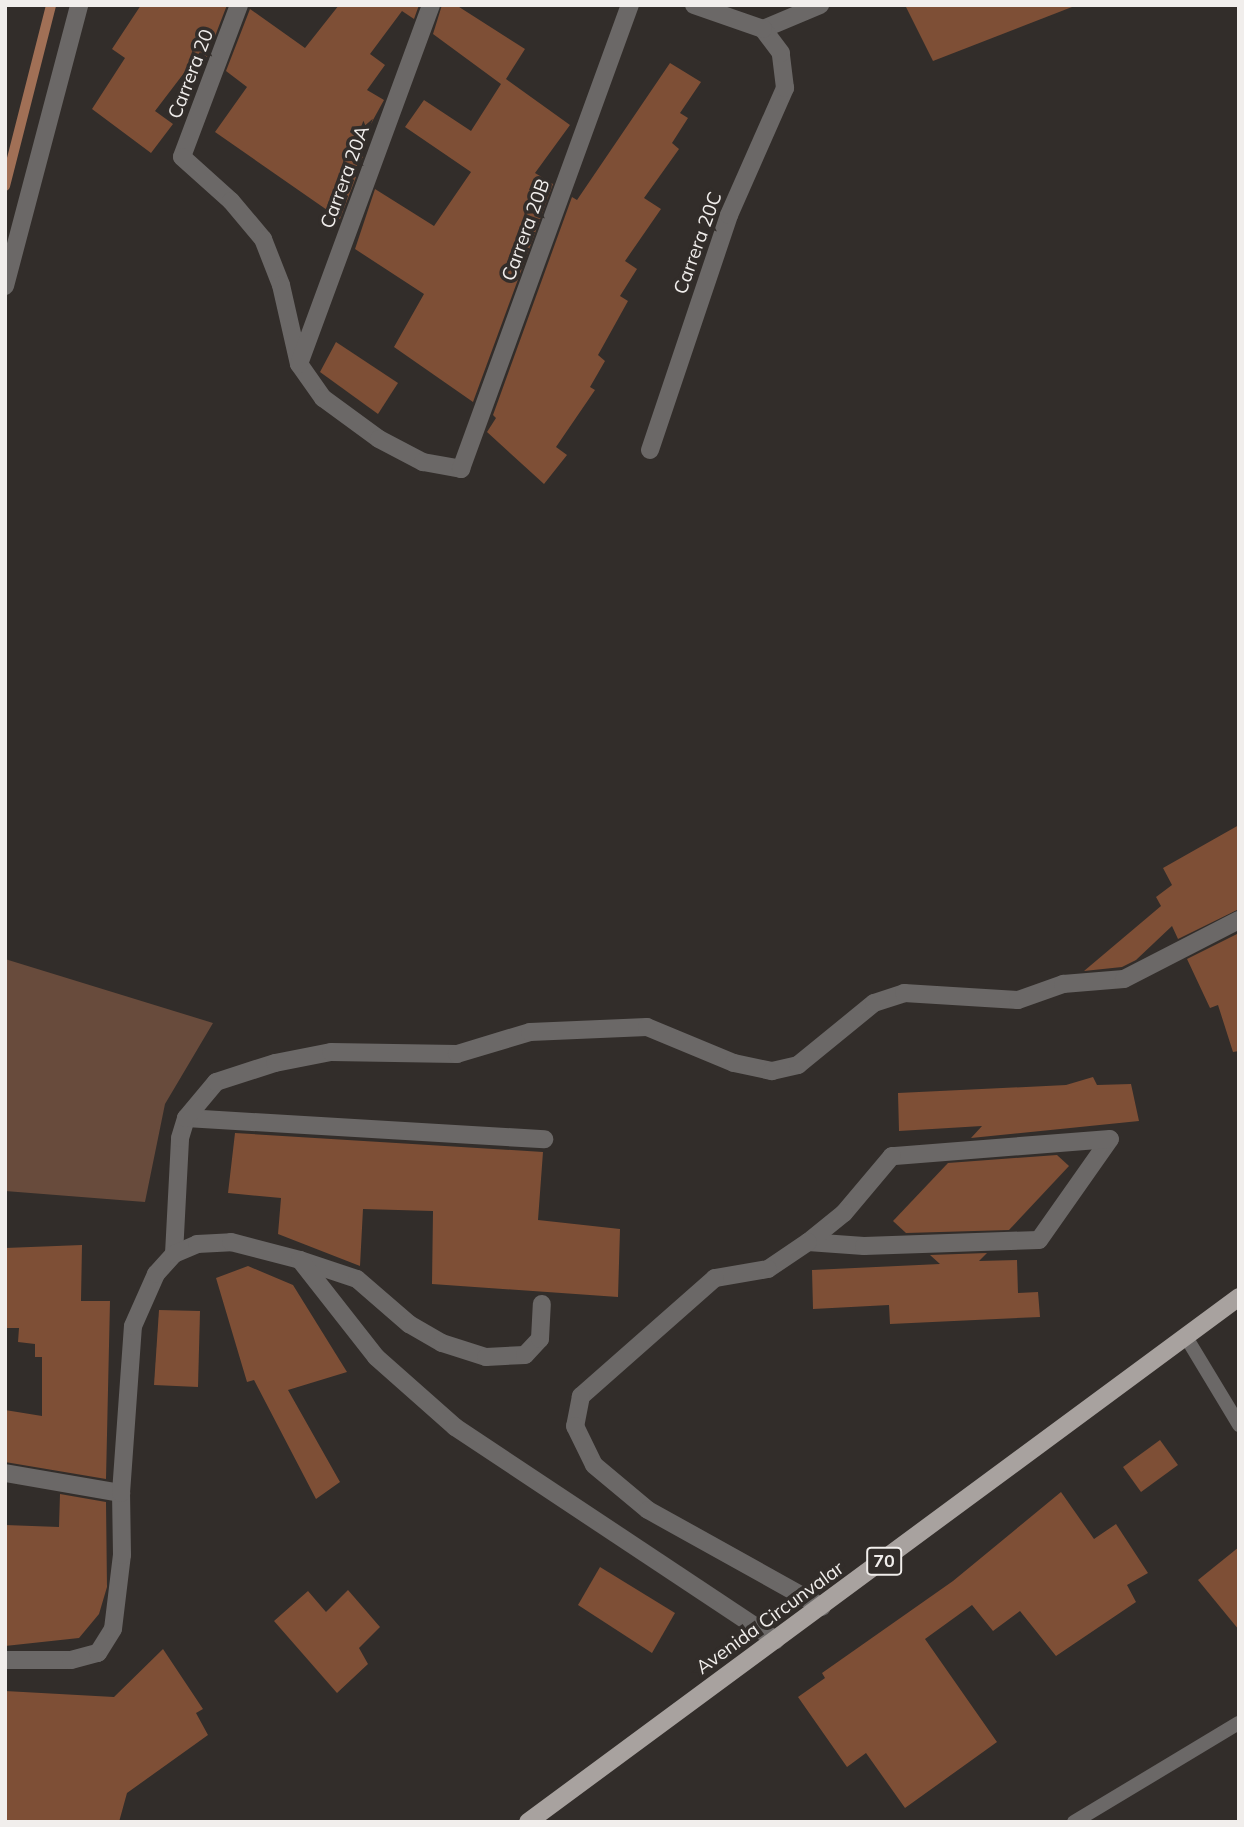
<!DOCTYPE html>
<style>
body{margin:0}
#map{position:relative;width:1244px;height:1827px;overflow:hidden;background:#322d2a;font-family:Mulish,sans-serif}
div>[style]{position:absolute}
.green>*{inset:0;background:#684b3c}
.stream>*{height:10px;margin:-5px;padding:0 5px;transform-origin:5px;border-radius:5px;background:#a17056}
.building>*{inset:0;background:#7e4f36}
.lane>*{height:14px;margin:-7px;padding:0 7px;transform-origin:7px;border-radius:7px;background:#6b6867}
.street>*{height:18px;margin:-9px;padding:0 9px;transform-origin:9px;border-radius:9px;background:#6b6867}
.primary>*{height:18px;margin:-9px;padding:0 9px;transform-origin:9px;border-radius:9px;background:#a8a29f}
span{translate:-50% -50%;white-space:nowrap;text-align:center;line-height:1.15;-webkit-text-stroke:7px #322d2a;paint-order:stroke}
.shield-label span{padding:2px 5px;background:#322d2a;border:2px solid;border-radius:5px;-webkit-text-stroke-width:0}
.shield-label{font-size:18px;color:#f1eeec;font-weight:700}
.street-label{font-size:19px;color:#f1eeec}
.frame{position:absolute;inset:0;border:7px solid #f1eeec;pointer-events:none}
</style>
<div id="map">
<div class="green">
<i style="clip-path:polygon(5px 959px,213px 1023px,165px 1104px,145px 1202px,5px 1191px)"></i>
</div>
<div class="stream">
<i style="left:5px;top:186px;width:187px;rotate:-75.7deg"></i>
</div>
<div class="building">
<i style="clip-path:polygon(141px 5px,227px 5px,207px 57px,200px 52px,155px 111px,173px 124px,151px 153px,92px 109px,125px 58px,112px 49px)"></i>
<i style="clip-path:polygon(339px 5px,419px 5px,414px 19px,402px 11px,370px 54px,385px 65px,367px 90px,384px 100px,356px 151px,363px 157px,351px 174px,356px 177px,340px 219px,215px 132px,247px 87px,226px 71px,250px 9px,305px 48px)"></i>
<i style="clip-path:polygon(442px 5px,456px 5px,525px 49px,506px 79px,570px 125px,535px 173px,553px 184px,473px 402px,394px 347px,424px 294px,355px 249px,375px 189px,434px 226px,471px 172px,405px 127px,424px 100px,471px 131px,501px 84px,433px 34px)"></i>
<i style="clip-path:polygon(905px 5px,1072px 5px,1072px 7px,933px 61px)"></i>
<i style="clip-path:polygon(670px 63px,701px 82px,680px 113px,688px 118px,672px 143px,679px 149px,644px 198px,661px 209px,625px 261px,637px 269px,620px 296px,628px 301px,598px 355px,605px 361px,590px 387px,595px 390px,556px 447px,567px 455px,544px 484px,487px 432px,496px 418px,493px 415px,572px 197px,577px 200px)"></i>
<i style="clip-path:polygon(336px 342px,398px 383px,378px 414px,320px 372px)"></i>
<i style="clip-path:polygon(1239px 825px,1239px 909px,1178px 939px,1172px 926px,1136px 960px,1122px 967px,1084px 971px,1161px 906px,1156px 897px,1172px 885px,1163px 868px)"></i>
<i style="clip-path:polygon(1239px 933px,1239px 1051px,1233px 1052px,1218px 1005px,1210px 1008px,1187px 959px)"></i>
<i style="clip-path:polygon(1093px 1077px,1097px 1085px,1131px 1084px,1139px 1121px,971px 1138px,982px 1126px,899px 1131px,898px 1093px,1066px 1085px)"></i>
<i style="clip-path:polygon(235px 1133px,543px 1152px,538px 1220px,620px 1229px,618px 1297px,432px 1284px,433px 1211px,363px 1209px,360px 1266px,278px 1234px,281px 1198px,228px 1193px)"></i>
<i style="clip-path:polygon(1057px 1155px,1069px 1166px,1009px 1230px,906px 1233px,893px 1221px,948px 1163px)"></i>
<i style="clip-path:polygon(82px 1245px,81px 1301px,110px 1301px,106px 1479px,5px 1462px,5px 1410px,42px 1416px,42px 1357px,35px 1357px,35px 1344px,18px 1342px,19px 1328px,6px 1328px,5px 1248px)"></i>
<i style="clip-path:polygon(987px 1253px,979px 1261px,1017px 1260px,1018px 1293px,1038px 1292px,1040px 1317px,890px 1324px,889px 1305px,813px 1309px,812px 1270px,940px 1264px,930px 1255px)"></i>
<i style="clip-path:polygon(248px 1266px,293px 1285px,347px 1372px,288px 1390px,340px 1482px,316px 1499px,254px 1380px,247px 1382px,216px 1278px)"></i>
<i style="clip-path:polygon(159px 1310px,200px 1311px,198px 1387px,154px 1385px)"></i>
<i style="clip-path:polygon(1160px 1440px,1178px 1465px,1141px 1492px,1123px 1467px)"></i>
<i style="clip-path:polygon(1061px 1492px,1094px 1539px,1116px 1524px,1148px 1573px,1127px 1585px,1136px 1602px,1056px 1656px,1020px 1611px,993px 1631px,972px 1605px,925px 1639px,997px 1742px,905px 1808px,866px 1753px,847px 1767px,798px 1697px,825px 1678px,822px 1673px,953px 1581px)"></i>
<i style="clip-path:polygon(60px 1494px,106px 1502px,107px 1587px,99px 1614px,79px 1638px,5px 1646px,5px 1525px,59px 1527px)"></i>
<i style="clip-path:polygon(1239px 1547px,1239px 1630px,1198px 1580px)"></i>
<i style="clip-path:polygon(600px 1567px,675px 1613px,652px 1653px,578px 1605px)"></i>
<i style="clip-path:polygon(348px 1590px,380px 1627px,359px 1648px,368px 1664px,337px 1693px,274px 1621px,308px 1591px,326px 1612px)"></i>
<i style="clip-path:polygon(163px 1649px,203px 1709px,196px 1713px,208px 1735px,127px 1793px,119px 1822px,5px 1822px,5px 1691px,114px 1697px)"></i>
</div>
<div class="lane">
<i style="left:1186px;top:1337px;width:103px;rotate:58.9deg"></i>
<i style="left:1074px;top:1822px;width:192px;rotate:-31deg"></i>
</div>
<div class="street">
<i style="left:239px;top:5px;width:162px;rotate:110.6deg"></i>
<i style="left:182px;top:157px;width:66px;rotate:41.9deg"></i>
<i style="left:231px;top:201px;width:50px;rotate:49.9deg"></i>
<i style="left:263px;top:239px;width:49px;rotate:68.6deg"></i>
<i style="left:281px;top:285px;width:81px;rotate:77.2deg"></i>
<i style="left:299px;top:364px;width:42px;rotate:54.8deg"></i>
<i style="left:323px;top:398px;width:69px;rotate:36.2deg"></i>
<i style="left:379px;top:439px;width:50px;rotate:27.6deg"></i>
<i style="left:423px;top:462px;width:39px;rotate:10deg"></i>
<i style="left:461px;top:469px;width:494px;rotate:-70deg"></i>
<i style="left:763px;top:29px;width:62px;rotate:-22.8deg"></i>
<i style="left:5px;top:286px;width:291px;rotate:-75.2deg"></i>
<i style="left:299px;top:364px;width:382px;rotate:-69.8deg"></i>
<i style="left:650px;top:450px;width:248px;rotate:-71.4deg"></i>
<i style="left:729px;top:215px;width:139px;rotate:-66.2deg"></i>
<i style="left:785px;top:88px;width:35px;rotate:-97deg"></i>
<i style="left:781px;top:53px;width:30px;rotate:-127deg"></i>
<i style="left:763px;top:29px;width:73px;rotate:-160.8deg"></i>
<i style="left:186px;top:1118px;width:359px;rotate:3.4deg"></i>
<i style="left:808px;top:1242px;width:56px;rotate:4.1deg"></i>
<i style="left:864px;top:1246px;width:175px;rotate:-2deg"></i>
<i style="left:1039px;top:1240px;width:123px;rotate:-54.9deg"></i>
<i style="left:1110px;top:1139px;width:219px;rotate:175.5deg"></i>
<i style="left:892px;top:1156px;width:75px;rotate:130.1deg"></i>
<i style="left:844px;top:1213px;width:46px;rotate:141.1deg"></i>
<i style="left:808px;top:1242px;width:48px;rotate:146deg"></i>
<i style="left:768px;top:1269px;width:54px;rotate:170.4deg"></i>
<i style="left:715px;top:1278px;width:179px;rotate:138.6deg"></i>
<i style="left:581px;top:1396px;width:31px;rotate:101deg"></i>
<i style="left:575px;top:1426px;width:43px;rotate:64deg"></i>
<i style="left:594px;top:1465px;width:70px;rotate:39.8deg"></i>
<i style="left:648px;top:1510px;width:199px;rotate:29.1deg"></i>
<i style="left:174px;top:1254px;width:116px;rotate:-87deg"></i>
<i style="left:180px;top:1138px;width:21px;rotate:-73deg"></i>
<i style="left:186px;top:1118px;width:47px;rotate:-50.2deg"></i>
<i style="left:216px;top:1082px;width:62px;rotate:-17.9deg"></i>
<i style="left:275px;top:1063px;width:57px;rotate:-11.1deg"></i>
<i style="left:331px;top:1052px;width:126px;rotate:0.9deg"></i>
<i style="left:457px;top:1054px;width:76px;rotate:-16.8deg"></i>
<i style="left:530px;top:1032px;width:117px;rotate:-2.4deg"></i>
<i style="left:647px;top:1027px;width:94px;rotate:22.5deg"></i>
<i style="left:734px;top:1063px;width:39px;rotate:12deg"></i>
<i style="left:772px;top:1071px;width:27px;rotate:-13deg"></i>
<i style="left:798px;top:1065px;width:98px;rotate:-39.2deg"></i>
<i style="left:874px;top:1003px;width:32px;rotate:-18deg"></i>
<i style="left:904px;top:993px;width:114px;rotate:3.5deg"></i>
<i style="left:1018px;top:1000px;width:48px;rotate:-19.6deg"></i>
<i style="left:1063px;top:984px;width:61px;rotate:-4.7deg"></i>
<i style="left:1124px;top:979px;width:129px;rotate:-27.2deg"></i>
<i style="left:300px;top:1260px;width:60px;rotate:18.4deg"></i>
<i style="left:357px;top:1279px;width:69px;rotate:40.9deg"></i>
<i style="left:409px;top:1324px;width:38px;rotate:30deg"></i>
<i style="left:442px;top:1343px;width:46px;rotate:17.7deg"></i>
<i style="left:486px;top:1357px;width:39px;rotate:-3deg"></i>
<i style="left:525px;top:1355px;width:22px;rotate:-47deg"></i>
<i style="left:540px;top:1339px;width:35px;rotate:-87deg"></i>
<i style="left:5px;top:1473px;width:118px;rotate:9.8deg"></i>
<i style="left:5px;top:1660px;width:66px"></i>
<i style="left:71px;top:1660px;width:28px;rotate:-15deg"></i>
<i style="left:98px;top:1653px;width:28px;rotate:-58deg"></i>
<i style="left:113px;top:1629px;width:75px;rotate:-83.1deg"></i>
<i style="left:122px;top:1555px;width:62px;rotate:-90.9deg"></i>
<i style="left:121px;top:1493px;width:167px;rotate:-85.9deg"></i>
<i style="left:133px;top:1326px;width:57px;rotate:-66.1deg"></i>
<i style="left:156px;top:1274px;width:27px;rotate:-48deg"></i>
<i style="left:174px;top:1254px;width:25px;rotate:-23deg"></i>
<i style="left:197px;top:1244px;width:34px;rotate:-3deg"></i>
<i style="left:231px;top:1242px;width:71px;rotate:14.6deg"></i>
<i style="left:300px;top:1260px;width:123px;rotate:51.9deg"></i>
<i style="left:376px;top:1357px;width:106px;rotate:41.5deg"></i>
<i style="left:455px;top:1427px;width:385px;rotate:33.6deg"></i>
</div>
<div class="primary">
<i style="left:528px;top:1822px;width:884px;rotate:-36.44deg"></i>
</div>
<div class="shield-label">
<span style="left:884px;top:1561px">70</span>
</div>
<div class="street-label">
<span style="left:191px;top:74px;rotate:-69deg">Carrera 20</span>
<span style="left:345px;top:177px;rotate:-70deg">Carrera 20A</span>
<span style="left:526px;top:230px;rotate:-70deg">Carrera 20B</span>
<span style="left:698px;top:243px;rotate:-70deg">Carrera 20C</span>
<span style="left:770px;top:1618px;rotate:-36deg">Avenida Circunvalar</span>
</div>
<div class="frame"></div>
</div>
